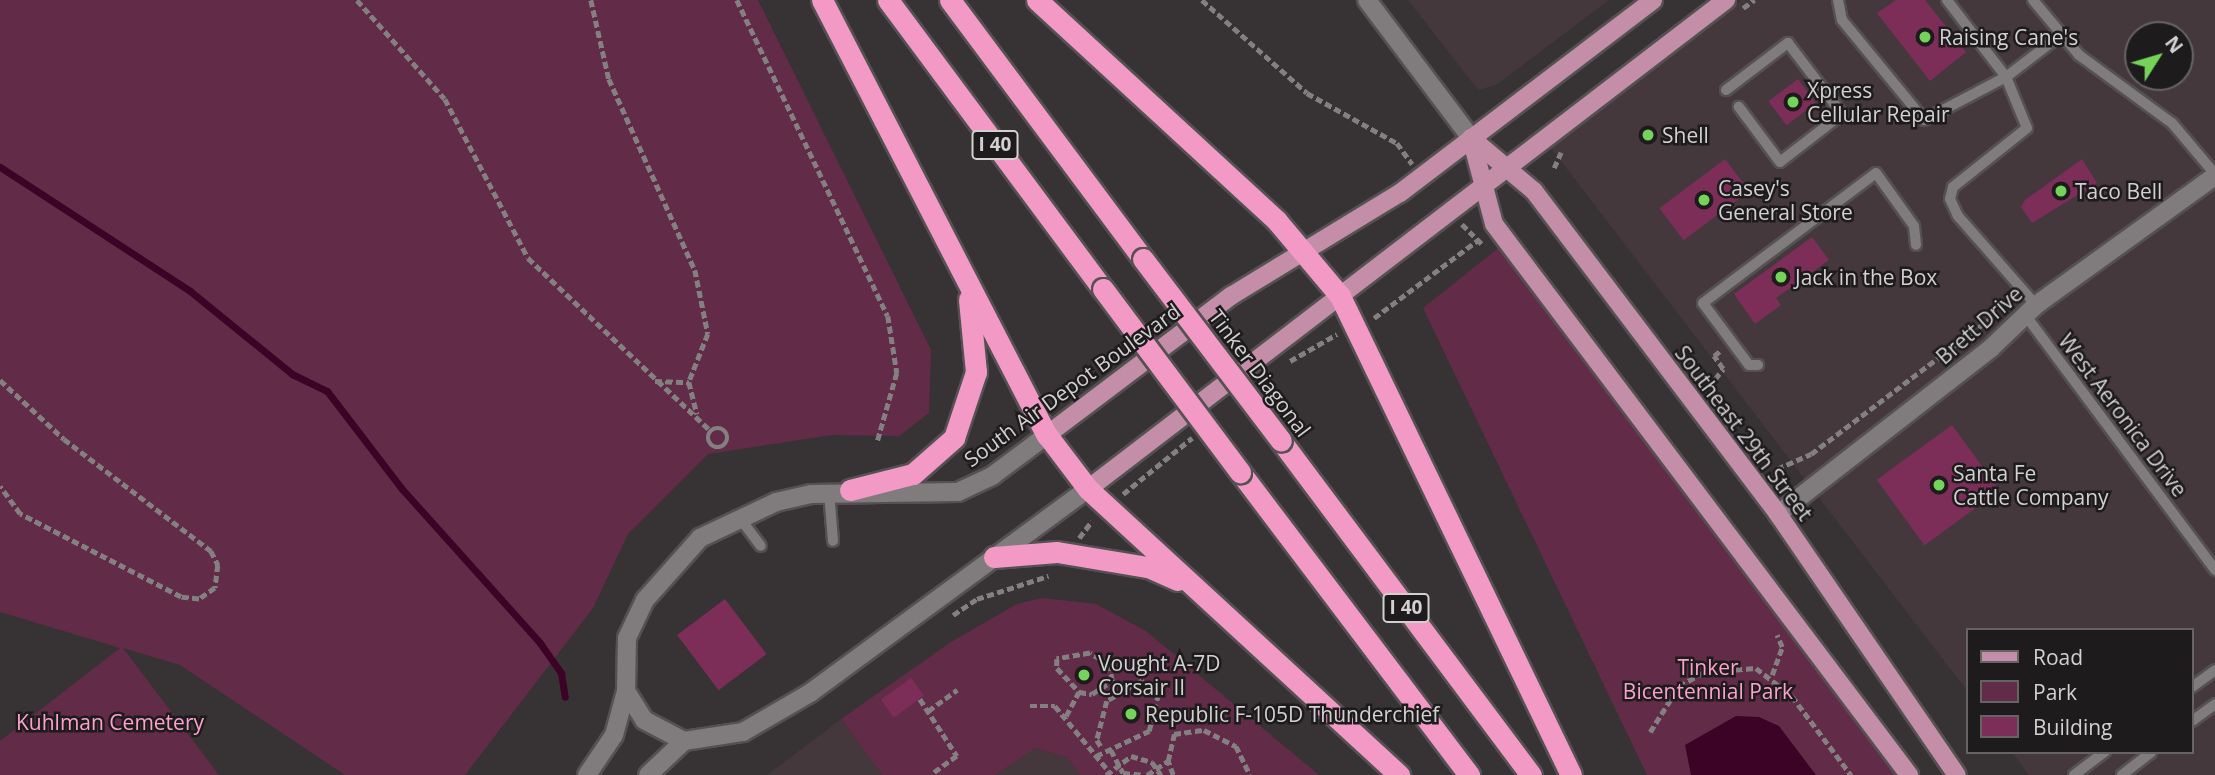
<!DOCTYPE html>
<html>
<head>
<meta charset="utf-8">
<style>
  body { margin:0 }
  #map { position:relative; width:2215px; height:775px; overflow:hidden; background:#373234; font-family:"Open Sans",sans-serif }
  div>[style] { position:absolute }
  .built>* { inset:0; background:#44383d }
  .green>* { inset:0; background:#622b48 }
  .water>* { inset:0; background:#3d0326 }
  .stream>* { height:7px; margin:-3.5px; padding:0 3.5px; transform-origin:3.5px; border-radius:3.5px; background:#3d0326 }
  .building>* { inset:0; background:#7c2e59; transform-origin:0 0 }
  .path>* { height:4.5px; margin-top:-2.25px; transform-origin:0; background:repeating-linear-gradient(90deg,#848082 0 7px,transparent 0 10.5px) }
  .path>.ring { margin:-2.25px; padding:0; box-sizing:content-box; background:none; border:4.5px solid #848082; border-radius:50% }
  .roads { filter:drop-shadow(2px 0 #555152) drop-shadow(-2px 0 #555152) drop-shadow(0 2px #555152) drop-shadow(0 -2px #555152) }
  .service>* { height:10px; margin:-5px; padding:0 5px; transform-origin:5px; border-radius:5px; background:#807b7d }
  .minor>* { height:18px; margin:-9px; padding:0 9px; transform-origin:9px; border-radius:9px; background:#807b7d }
  .secondary>* { height:18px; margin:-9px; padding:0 9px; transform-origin:9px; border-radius:9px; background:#807b7d }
  .primary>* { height:18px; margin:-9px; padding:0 9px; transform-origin:9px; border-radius:9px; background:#c48ea8 }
  .motorway>* { height:21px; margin:-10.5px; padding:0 10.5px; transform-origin:10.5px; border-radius:10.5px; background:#f29ac5 }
  .bridges { filter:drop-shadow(2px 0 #555152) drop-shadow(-2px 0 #555152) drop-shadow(0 2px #555152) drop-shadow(0 -2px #555152) }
  .motorway-bridge>* { height:21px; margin:-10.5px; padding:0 10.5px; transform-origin:10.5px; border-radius:10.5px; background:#f29ac5 }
  .dots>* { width:19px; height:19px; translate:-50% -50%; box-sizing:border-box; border:4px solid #1d1b1c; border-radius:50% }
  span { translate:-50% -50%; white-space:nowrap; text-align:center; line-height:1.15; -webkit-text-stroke:5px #1d1b1c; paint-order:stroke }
  .shield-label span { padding:2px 5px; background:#1d1b1c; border:2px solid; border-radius:5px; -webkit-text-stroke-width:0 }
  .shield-label { font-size:19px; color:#d3d0d1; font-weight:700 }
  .poi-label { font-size:21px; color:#d3d0d1 }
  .left { translate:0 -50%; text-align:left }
  .street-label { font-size:21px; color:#d3d0d1 }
  .park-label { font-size:21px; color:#fba1cd }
  .legend { position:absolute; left:1966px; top:628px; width:228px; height:126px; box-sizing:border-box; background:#1d1b1c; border:2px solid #666364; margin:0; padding:9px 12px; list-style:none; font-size:21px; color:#d3d0d1 }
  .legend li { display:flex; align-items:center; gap:14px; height:35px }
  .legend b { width:35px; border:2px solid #666364 }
  .north { position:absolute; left:2124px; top:21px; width:70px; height:70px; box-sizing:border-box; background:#1d1b1c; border:2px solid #666364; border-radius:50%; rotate:53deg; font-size:19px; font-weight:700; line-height:28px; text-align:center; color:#d3d0d1 }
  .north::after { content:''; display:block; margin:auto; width:24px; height:32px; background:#75d25a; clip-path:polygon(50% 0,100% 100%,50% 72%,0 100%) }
</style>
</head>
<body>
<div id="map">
  <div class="built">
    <div style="clip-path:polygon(1408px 0,1609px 0,1496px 85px,1478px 90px)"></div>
    <div style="clip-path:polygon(evenodd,1741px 0,2215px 0,2215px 775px,2029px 775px,2012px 752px,2192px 752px,2192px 630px,1968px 630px,1968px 692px,1551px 148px,1741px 0,2138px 35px,2180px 35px,2180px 77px,2138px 77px,2138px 35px)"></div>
    <div style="clip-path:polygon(841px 719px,882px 775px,767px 775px)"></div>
    <div style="clip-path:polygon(1036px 748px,1068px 758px,1080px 775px,995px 775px)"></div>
  </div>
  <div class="green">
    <div style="clip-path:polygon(0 0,758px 0,931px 350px,929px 413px,899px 436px,832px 435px,708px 454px,628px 534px,593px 608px,465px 775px,345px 775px,180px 665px,123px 648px,219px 775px,0 775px,0 741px,120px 648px,0 612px)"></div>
    <div style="clip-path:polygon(1502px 245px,1900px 775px,1647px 775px,1423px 308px)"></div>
    <div style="clip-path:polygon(1042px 598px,1096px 604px,1146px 631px,1319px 775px,1080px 775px,1068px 758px,1036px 748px,995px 775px,882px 775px,841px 719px,951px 642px,1017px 604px)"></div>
  </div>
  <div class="water">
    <div style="clip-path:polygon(1736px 716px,1759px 717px,1779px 726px,1816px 775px,1691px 775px,1685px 745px)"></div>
  </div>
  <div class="stream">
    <div style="left:0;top:167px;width:227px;rotate:33.1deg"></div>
    <div style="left:190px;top:291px;width:132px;rotate:39.1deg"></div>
    <div style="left:292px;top:374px;width:39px;rotate:26deg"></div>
    <div style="left:327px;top:391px;width:123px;rotate:52.6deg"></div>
    <div style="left:402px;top:489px;width:207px;rotate:48.1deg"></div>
    <div style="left:540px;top:643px;width:37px;rotate:55deg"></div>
    <div style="left:561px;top:673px;width:24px;rotate:81deg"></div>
  </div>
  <div class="building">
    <div style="clip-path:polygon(1896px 0,1925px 0,1966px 52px,1930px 81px,1877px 13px)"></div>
    <div style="left:1798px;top:79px;width:30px;height:37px;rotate:53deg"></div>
    <div style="left:1725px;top:159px;width:40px;height:82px;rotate:53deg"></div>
    <div style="clip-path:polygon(2082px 159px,2097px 183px,2032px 223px,2021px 207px,2025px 200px)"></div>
    <div style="clip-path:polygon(1812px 237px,1829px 260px,1776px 298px,1781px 305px,1755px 324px,1734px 294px)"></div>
    <div style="left:1952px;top:425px;width:81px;height:93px;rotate:54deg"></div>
    <div style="left:725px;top:599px;width:69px;height:60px;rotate:53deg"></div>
    <div style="left:911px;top:678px;width:22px;height:37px;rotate:54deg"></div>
  </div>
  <div class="path">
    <div style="left:357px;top:0;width:132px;rotate:48.4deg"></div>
    <div style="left:445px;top:99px;width:179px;rotate:62.4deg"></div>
    <div style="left:528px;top:258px;width:252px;rotate:43.4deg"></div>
    <div style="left:591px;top:0;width:81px;rotate:77.2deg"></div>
    <div style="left:609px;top:79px;width:209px;rotate:65.8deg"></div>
    <div style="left:695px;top:270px;width:65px;rotate:78.5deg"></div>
    <div style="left:708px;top:334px;width:52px;rotate:111.6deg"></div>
    <div style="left:737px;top:0;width:350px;rotate:64.5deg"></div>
    <div style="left:888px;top:316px;width:58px;rotate:81deg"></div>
    <div style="left:897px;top:373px;width:73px;rotate:105.9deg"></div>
    <div style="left:1202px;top:0;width:140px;rotate:41.5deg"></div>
    <div style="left:1307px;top:93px;width:103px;rotate:29.1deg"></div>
    <div style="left:1397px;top:143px;width:26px;rotate:54deg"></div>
    <div style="left:1743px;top:8px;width:14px;rotate:-36deg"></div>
    <div style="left:1554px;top:168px;width:17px;rotate:-66deg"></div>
    <div style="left:1462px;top:224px;width:30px;rotate:45deg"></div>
    <div style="left:1374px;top:318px;width:130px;rotate:-36.9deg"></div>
    <div style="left:1290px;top:361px;width:54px;rotate:-29.9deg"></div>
    <div style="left:1715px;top:379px;width:13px;rotate:-51deg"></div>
    <div style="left:1723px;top:369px;width:16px;rotate:-125deg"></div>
    <div style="left:1714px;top:356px;width:8px;rotate:-40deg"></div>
    <div style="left:0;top:380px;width:87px;rotate:42.7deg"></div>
    <div style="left:64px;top:439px;width:185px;rotate:37.3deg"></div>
    <div style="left:211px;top:551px;width:16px;rotate:63deg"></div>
    <div style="left:218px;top:565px;width:23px;rotate:97deg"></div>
    <div style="left:215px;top:588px;width:19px;rotate:145deg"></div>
    <div style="left:199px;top:599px;width:18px;rotate:-174deg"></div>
    <div style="left:181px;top:597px;width:181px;rotate:-152.7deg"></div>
    <div style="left:20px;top:514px;width:34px;rotate:-126deg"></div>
    <div style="left:655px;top:381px;width:34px;rotate:2deg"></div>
    <div style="left:689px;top:382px;width:33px;rotate:76deg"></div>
    <div class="ring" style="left:708px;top:428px;width:15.5px;height:15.5px"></div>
    <div style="left:1777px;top:469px;width:37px;rotate:-24deg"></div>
    <div style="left:1811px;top:454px;width:227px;rotate:-37.1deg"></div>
    <div style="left:1123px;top:494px;width:89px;rotate:-39.1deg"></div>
    <div style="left:1079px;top:538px;width:21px;rotate:-53deg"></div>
    <div style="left:953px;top:615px;width:29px;rotate:-34deg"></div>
    <div style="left:977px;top:599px;width:75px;rotate:-17.9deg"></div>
    <div style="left:1772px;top:675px;width:30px;rotate:-70deg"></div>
    <div style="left:1782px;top:647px;width:13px;rotate:-113deg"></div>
    <div style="left:920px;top:699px;width:68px;rotate:57deg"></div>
    <div style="left:957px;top:756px;width:31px;rotate:144deg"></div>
    <div style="left:1030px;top:706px;width:25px"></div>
    <div style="left:1055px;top:706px;width:83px;rotate:50.4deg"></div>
    <div style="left:928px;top:711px;width:36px;rotate:-36deg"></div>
    <div style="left:1066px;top:716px;width:27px;rotate:-62deg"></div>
    <div style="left:1079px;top:692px;width:13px;rotate:9deg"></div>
    <div style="left:1092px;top:694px;width:24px;rotate:-33deg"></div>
    <div style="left:1112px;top:681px;width:16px;rotate:-101deg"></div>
    <div style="left:1109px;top:665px;width:22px;rotate:-148deg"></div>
    <div style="left:1090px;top:653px;width:34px;rotate:170deg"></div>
    <div style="left:1057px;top:659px;width:9px;rotate:90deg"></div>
    <div style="left:1057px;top:668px;width:33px;rotate:47deg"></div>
    <div style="left:1650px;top:732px;width:54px;rotate:-57.8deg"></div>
    <div style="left:1679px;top:686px;width:29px;rotate:-29deg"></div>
    <div style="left:1704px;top:672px;width:52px;rotate:-4.4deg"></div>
    <div style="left:1756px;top:668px;width:46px;rotate:37.9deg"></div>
    <div style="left:1792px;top:696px;width:99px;rotate:53.2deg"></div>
    <div style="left:1111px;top:750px;width:26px;rotate:62deg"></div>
    <div style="left:1096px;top:756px;width:59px;rotate:-25.3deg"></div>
    <div style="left:1149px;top:731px;width:36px;rotate:-76deg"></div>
    <div style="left:1158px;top:696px;width:22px;rotate:-137deg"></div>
    <div style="left:1142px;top:681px;width:40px;rotate:150.3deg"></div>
    <div style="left:1107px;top:701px;width:40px;rotate:104.4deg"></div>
    <div style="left:1097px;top:740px;width:9px;rotate:58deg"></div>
    <div style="left:1123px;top:773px;width:21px;rotate:5deg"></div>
    <div style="left:1106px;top:775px;width:31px;rotate:-37deg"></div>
    <div style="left:1131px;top:756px;width:22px;rotate:16deg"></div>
    <div style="left:1152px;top:762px;width:16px;rotate:55deg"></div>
    <div style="left:1147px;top:775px;width:25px;rotate:-34deg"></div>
    <div style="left:1173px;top:775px;width:15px;rotate:-110deg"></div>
    <div style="left:1168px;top:761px;width:28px;rotate:-77deg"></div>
    <div style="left:1174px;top:734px;width:30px;rotate:-8deg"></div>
    <div style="left:1204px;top:730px;width:36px;rotate:27deg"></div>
    <div style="left:1236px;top:746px;width:32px;rotate:64deg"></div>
  </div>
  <div class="roads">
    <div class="service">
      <div style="left:1838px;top:0;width:20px;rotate:79deg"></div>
      <div style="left:1842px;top:20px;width:129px;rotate:50.6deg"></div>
      <div style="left:1924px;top:120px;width:93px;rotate:-27.7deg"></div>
      <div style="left:2006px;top:77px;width:69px;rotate:-37.4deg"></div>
      <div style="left:1947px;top:0;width:97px;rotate:52.5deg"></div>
      <div style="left:2006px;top:77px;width:55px;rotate:67.6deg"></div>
      <div style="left:2027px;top:128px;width:95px;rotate:141.4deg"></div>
      <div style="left:1953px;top:187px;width:12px;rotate:104deg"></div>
      <div style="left:1950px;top:199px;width:19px;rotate:65deg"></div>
      <div style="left:1958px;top:216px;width:118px;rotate:48.8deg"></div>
      <div style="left:2033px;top:0;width:72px;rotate:50.1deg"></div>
      <div style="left:2079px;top:55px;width:115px;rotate:36.2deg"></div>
      <div style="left:2172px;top:123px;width:67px;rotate:49.9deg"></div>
      <div style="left:1726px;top:90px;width:78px;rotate:-37.2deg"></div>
      <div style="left:1788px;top:43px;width:89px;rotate:52.7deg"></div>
      <div style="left:1842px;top:114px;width:78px;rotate:142.3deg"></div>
      <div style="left:1780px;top:162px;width:69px;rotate:-126.7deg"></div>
      <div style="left:2026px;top:316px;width:317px;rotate:53.3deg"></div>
      <div style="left:1758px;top:365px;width:9px;rotate:180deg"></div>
      <div style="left:1749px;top:365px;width:77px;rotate:-126.6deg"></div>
      <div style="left:1703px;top:303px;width:216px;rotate:-36.9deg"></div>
      <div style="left:1876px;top:173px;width:65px;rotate:54.4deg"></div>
      <div style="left:1914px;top:226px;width:19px;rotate:84deg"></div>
      <div style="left:829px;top:492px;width:49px;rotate:85.3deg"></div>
      <div style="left:739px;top:517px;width:36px;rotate:53deg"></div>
      <div style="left:2192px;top:687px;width:29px;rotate:-36deg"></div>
      <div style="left:2192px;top:721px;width:29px;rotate:-36deg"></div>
      <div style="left:2074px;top:775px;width:39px;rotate:-37deg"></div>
      <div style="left:2122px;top:775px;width:37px;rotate:-38deg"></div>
    </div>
    <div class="minor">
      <div style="left:1778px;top:514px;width:270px;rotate:-37.9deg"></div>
      <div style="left:1991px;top:348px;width:62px;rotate:-43.7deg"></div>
      <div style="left:2036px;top:305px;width:221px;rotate:-35.8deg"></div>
    </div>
    <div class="secondary">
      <div style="left:1367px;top:0;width:173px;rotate:53deg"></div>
      <div style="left:626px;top:691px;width:34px;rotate:58deg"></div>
      <div style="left:644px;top:720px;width:45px;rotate:27.7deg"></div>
      <div style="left:587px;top:775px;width:48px;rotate:-56deg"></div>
      <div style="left:614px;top:735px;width:46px;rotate:-74.7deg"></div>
      <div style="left:626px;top:691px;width:53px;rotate:-88.9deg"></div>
      <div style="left:627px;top:638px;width:42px;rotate:-64.7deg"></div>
      <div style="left:645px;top:600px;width:83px;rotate:-48.4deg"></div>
      <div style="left:700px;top:538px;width:84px;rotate:-25.3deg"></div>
      <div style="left:776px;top:502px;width:36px;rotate:-13deg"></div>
      <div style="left:811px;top:494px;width:147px;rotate:-0.8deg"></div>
      <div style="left:958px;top:492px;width:38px;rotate:-25deg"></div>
      <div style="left:992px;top:476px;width:69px;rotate:-36.7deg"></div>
      <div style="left:648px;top:775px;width:50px;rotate:-43.4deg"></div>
      <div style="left:684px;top:741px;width:60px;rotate:-8.7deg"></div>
      <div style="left:743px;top:732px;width:78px;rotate:-30.2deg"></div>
      <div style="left:810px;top:693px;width:345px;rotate:-36.3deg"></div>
    </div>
    <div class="primary">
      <div style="left:1471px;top:138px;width:82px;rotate:40.1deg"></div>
      <div style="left:1534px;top:191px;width:405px;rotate:52.9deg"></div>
      <div style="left:1778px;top:514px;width:316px;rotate:55.6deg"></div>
      <div style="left:1471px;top:138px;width:89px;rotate:75deg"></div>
      <div style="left:1494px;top:224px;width:690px;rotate:53.01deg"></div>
      <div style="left:1047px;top:435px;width:231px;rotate:-37.1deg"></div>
      <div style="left:1231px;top:296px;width:198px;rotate:-31.4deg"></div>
      <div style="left:1400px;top:193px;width:318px;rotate:-37.3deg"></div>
      <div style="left:1088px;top:489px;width:804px;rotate:-37.47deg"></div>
    </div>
    <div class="motorway">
      <div style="left:822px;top:0;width:490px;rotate:62.7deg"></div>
      <div style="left:1047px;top:435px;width:68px;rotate:52.8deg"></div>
      <div style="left:1088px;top:489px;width:423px;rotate:42.6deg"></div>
      <div style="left:888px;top:0;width:360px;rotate:53.4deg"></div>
      <div style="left:950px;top:0;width:323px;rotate:53.3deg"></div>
      <div style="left:1037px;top:0;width:326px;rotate:42.6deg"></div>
      <div style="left:1277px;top:221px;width:98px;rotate:50deg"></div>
      <div style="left:1340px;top:296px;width:532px;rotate:64.25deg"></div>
      <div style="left:1281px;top:441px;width:417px;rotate:53.2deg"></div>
      <div style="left:1240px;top:472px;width:380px;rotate:52.9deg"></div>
      <div style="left:850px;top:490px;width:65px;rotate:-14.3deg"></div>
      <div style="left:913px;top:474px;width:55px;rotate:-41.3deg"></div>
      <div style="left:954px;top:438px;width:70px;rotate:-71.6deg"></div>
      <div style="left:976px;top:372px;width:73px;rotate:-95.5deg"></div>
      <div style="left:994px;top:557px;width:63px;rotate:-4.5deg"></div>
      <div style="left:1057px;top:552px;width:92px;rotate:9.4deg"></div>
      <div style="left:1148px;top:567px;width:32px;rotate:24deg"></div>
    </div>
  </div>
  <div class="bridges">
    <div class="motorway-bridge">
      <div style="left:1143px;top:259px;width:228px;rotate:52.8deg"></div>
      <div style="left:1103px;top:289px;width:229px;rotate:53.2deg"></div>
    </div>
  </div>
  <div class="dots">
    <div style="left:1925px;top:37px;background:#75d25a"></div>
    <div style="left:1793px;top:102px;background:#75d25a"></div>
    <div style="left:1648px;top:135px;background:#75d25a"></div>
    <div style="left:2061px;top:191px;background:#75d25a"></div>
    <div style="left:1704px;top:200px;background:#75d25a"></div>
    <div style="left:1781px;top:277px;background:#75d25a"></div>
    <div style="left:1939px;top:485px;background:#75d25a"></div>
    <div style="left:1084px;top:675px;background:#75d25a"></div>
    <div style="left:1131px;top:714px;background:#75d25a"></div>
  </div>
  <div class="shield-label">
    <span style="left:995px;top:145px">I 40</span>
    <span style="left:1406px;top:608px">I 40</span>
  </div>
  <div class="poi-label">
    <span class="left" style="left:1939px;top:37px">Raising Cane's</span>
    <span class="left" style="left:1807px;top:102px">Xpress<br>Cellular Repair</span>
    <span class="left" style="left:1662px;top:135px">Shell</span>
    <span class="left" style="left:1718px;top:200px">Casey's<br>General Store</span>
    <span class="left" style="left:2075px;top:191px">Taco Bell</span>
    <span class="left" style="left:1795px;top:277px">Jack in the Box</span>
    <span class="left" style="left:1953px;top:485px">Santa Fe<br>Cattle Company</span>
    <span class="left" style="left:1098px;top:675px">Vought A-7D<br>Corsair II</span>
    <span class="left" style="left:1145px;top:714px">Republic F-105D Thunderchief</span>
  </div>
  <div class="street-label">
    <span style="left:1979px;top:325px;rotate:-41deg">Brett Drive</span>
    <span style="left:1260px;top:373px;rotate:53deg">Tinker Diagonal</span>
    <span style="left:1072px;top:385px;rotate:-36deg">South Air Depot Boulevard</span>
    <span style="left:2123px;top:415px;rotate:53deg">West Aeronica Drive</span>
    <span style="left:1744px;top:433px;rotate:53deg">Southeast 29th Street</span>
  </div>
  <div class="park-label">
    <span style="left:1708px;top:679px">Tinker<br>Bicentennial Park</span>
    <span style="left:110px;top:722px">Kuhlman Cemetery</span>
  </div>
  <ul class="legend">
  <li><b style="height:9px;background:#c48ea8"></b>Road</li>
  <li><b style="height:19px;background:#622b48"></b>Park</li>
  <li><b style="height:19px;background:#7c2e59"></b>Building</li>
  </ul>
  <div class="north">N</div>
</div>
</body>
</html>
